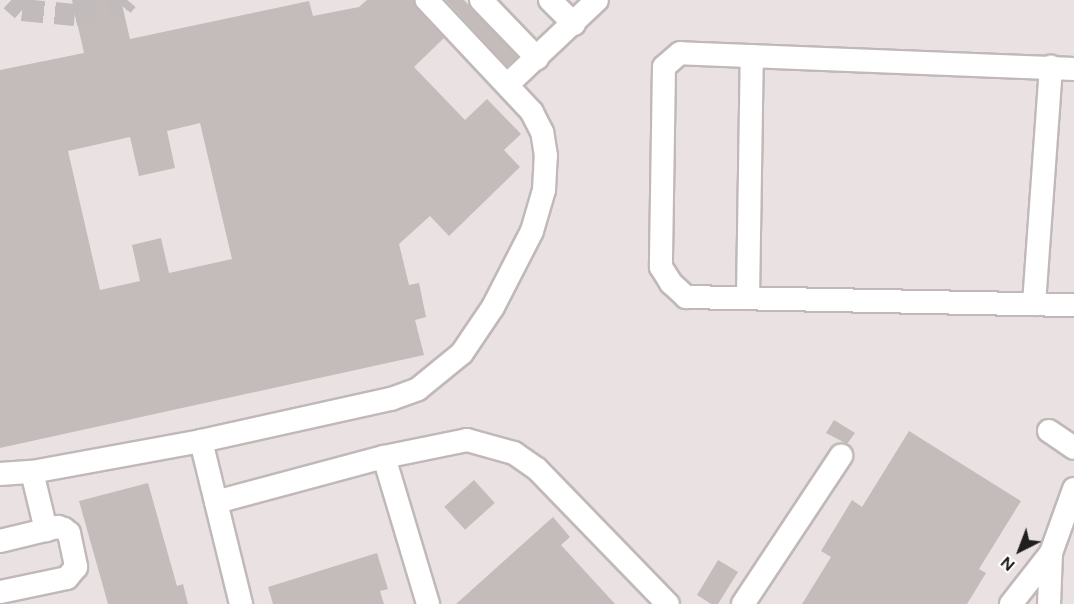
<!DOCTYPE html>
<html>
<head>
<meta charset="utf-8">
<style>
  body { margin:0 }
  #map { position:relative; width:1074px; height:604px; overflow:hidden; background:#eae2e2; font-family:Figtree,sans-serif }
  div>[style] { position:absolute }
  .building>* { inset:0; background:#c3bcbb; transform-origin:0 0 }
  .minor-tunnel>* { height:22px; margin-top:-11px; transform-origin:0; background:repeating-linear-gradient(90deg,#c2bbbb 0 22px,transparent 0 33px) }
  .roads { filter:drop-shadow(2px 0 #c0b9b8) drop-shadow(-2px 0 #c0b9b8) drop-shadow(0 2px #c0b9b8) drop-shadow(0 -2px #c0b9b8) }
  .minor>* { height:22px; margin:-11px; padding:0 11px; transform-origin:11px; border-radius:11px; background:#fff }
  span { translate:-50% -50%; white-space:nowrap; text-align:center; line-height:1.15; -webkit-text-stroke:6px #fff; paint-order:stroke }
  .north { position:absolute; left:990px; top:520px; width:60px; height:60px; -webkit-text-stroke:4px #fff; paint-order:stroke; rotate:222deg; font-size:16px; font-weight:700; line-height:24px; text-align:center; color:#211e1e }
  .north::after { content:''; display:block; margin:auto; width:21px; height:27px; background:#211e1e; clip-path:polygon(50% 0,100% 100%,50% 72%,0 100%) }
</style>
</head>
<body>
<div id="map">
  <div class="building">
    <div style="clip-path:polygon(evenodd,72px 0,121px 0,130px 39px,309px 1px,313px 16px,359px 7px,367px 0,414px 0,417px 9px,444px 38px,414px 67px,465px 120px,487px 99px,521px 134px,504px 150px,520px 167px,449px 236px,430px 216px,399px 244px,409px 285px,419px 283px,426px 317px,415px 320px,424px 355px,0 448px,0 70px,84px 53px,72px 0,200px 123px,232px 259px,169px 273px,161px 238px,132px 245px,140px 281px,100px 290px,68px 151px,130px 137px,139px 176px,175px 168px,167px 131px,200px 123px)"></div>
    <div style="clip-path:polygon(446px 0,464px 0,517px 57px,507px 66px)"></div>
    <div style="clip-path:polygon(834px 420px,855px 433px,847px 444px,826px 433px)"></div>
    <div style="clip-path:polygon(909px 431px,1021px 501px,979px 569px,986px 573px,967px 604px,802px 604px,831px 557px,821px 551px,852px 500px,862px 507px)"></div>
    <div style="left:474px;top:480px;width:31px;height:40px;rotate:48deg"></div>
    <div style="clip-path:polygon(148px 483px,177px 586px,183px 584px,188px 604px,108px 604px,79px 501px)"></div>
    <div style="clip-path:polygon(553px 517px,570px 537px,561px 545px,615px 604px,456px 604px)"></div>
    <div style="clip-path:polygon(377px 553px,388px 589px,380px 591px,384px 604px,273px 604px,268px 587px)"></div>
    <div style="clip-path:polygon(718px 560px,738px 572px,718px 604px,711px 604px,697px 595px)"></div>
  </div>
  <div class="minor-tunnel">
    <div style="left:11px;top:0;width:15px;rotate:42deg"></div>
    <div style="left:22px;top:10px;width:53px;rotate:5.4deg"></div>
    <div style="left:75px;top:15px;width:48px;rotate:-10.8deg"></div>
    <div style="left:122px;top:6px;width:8px;rotate:-50deg"></div>
  </div>
  <div class="roads">
    <div class="minor">
      <div style="left:481px;top:0;width:81px;rotate:46deg"></div>
      <div style="left:550px;top:0;width:34px;rotate:45deg"></div>
      <div style="left:1074px;top:69px;width:394px;rotate:-177.7deg"></div>
      <div style="left:680px;top:53px;width:21px;rotate:139deg"></div>
      <div style="left:664px;top:67px;width:200px;rotate:90.9deg"></div>
      <div style="left:661px;top:267px;width:19px;rotate:58deg"></div>
      <div style="left:671px;top:283px;width:21px;rotate:43deg"></div>
      <div style="left:686px;top:297px;width:388px;rotate:1.2deg"></div>
      <div style="left:508px;top:84px;width:122px;rotate:-43.3deg"></div>
      <div style="left:748px;top:298px;width:242px;rotate:-89.1deg"></div>
      <div style="left:1034px;top:304px;width:238px;rotate:-85.9deg"></div>
      <div style="left:1049px;top:431px;width:30px;rotate:34deg"></div>
      <div style="left:201px;top:441px;width:168px;rotate:76.2deg"></div>
      <div style="left:384px;top:457px;width:153px;rotate:73.3deg"></div>
      <div style="left:32px;top:472px;width:60px;rotate:76.4deg"></div>
      <div style="left:0;top:474px;width:32px;rotate:-4deg"></div>
      <div style="left:32px;top:472px;width:172px;rotate:-10.4deg"></div>
      <div style="left:201px;top:441px;width:195px;rotate:-12.5deg"></div>
      <div style="left:391px;top:399px;width:29px;rotate:-20deg"></div>
      <div style="left:418px;top:389px;width:57px;rotate:-39.3deg"></div>
      <div style="left:462px;top:353px;width:55px;rotate:-56deg"></div>
      <div style="left:493px;top:307px;width:85px;rotate:-62.8deg"></div>
      <div style="left:532px;top:231px;width:43px;rotate:-73.7deg"></div>
      <div style="left:544px;top:190px;width:34px;rotate:-87deg"></div>
      <div style="left:546px;top:156px;width:24px;rotate:-99deg"></div>
      <div style="left:542px;top:132px;width:22px;rotate:-117deg"></div>
      <div style="left:532px;top:112px;width:154px;rotate:-133.2deg"></div>
      <div style="left:216px;top:502px;width:174px;rotate:-15deg"></div>
      <div style="left:384px;top:457px;width:85px;rotate:-11.6deg"></div>
      <div style="left:467px;top:440px;width:49px;rotate:15.5deg"></div>
      <div style="left:514px;top:453px;width:28px;rotate:35deg"></div>
      <div style="left:537px;top:469px;width:188px;rotate:45.9deg"></div>
      <div style="left:0;top:541px;width:60px;rotate:-13.6deg"></div>
      <div style="left:58px;top:527px;width:6px;rotate:18deg"></div>
      <div style="left:64px;top:529px;width:6px;rotate:39deg"></div>
      <div style="left:69px;top:533px;width:35px;rotate:78deg"></div>
      <div style="left:76px;top:567px;width:14px;rotate:129deg"></div>
      <div style="left:67px;top:578px;width:68px;rotate:168.2deg"></div>
      <div style="left:1051px;top:553px;width:68px;rotate:-70.2deg"></div>
      <div style="left:743px;top:604px;width:178px;rotate:-56.5deg"></div>
      <div style="left:1011px;top:604px;width:65px;rotate:-51.9deg"></div>
      <div style="left:1051px;top:553px;width:51px;rotate:92.2deg"></div>
    </div>
  </div>
  <div class="north">N</div>
</div>
</body>
</html>
